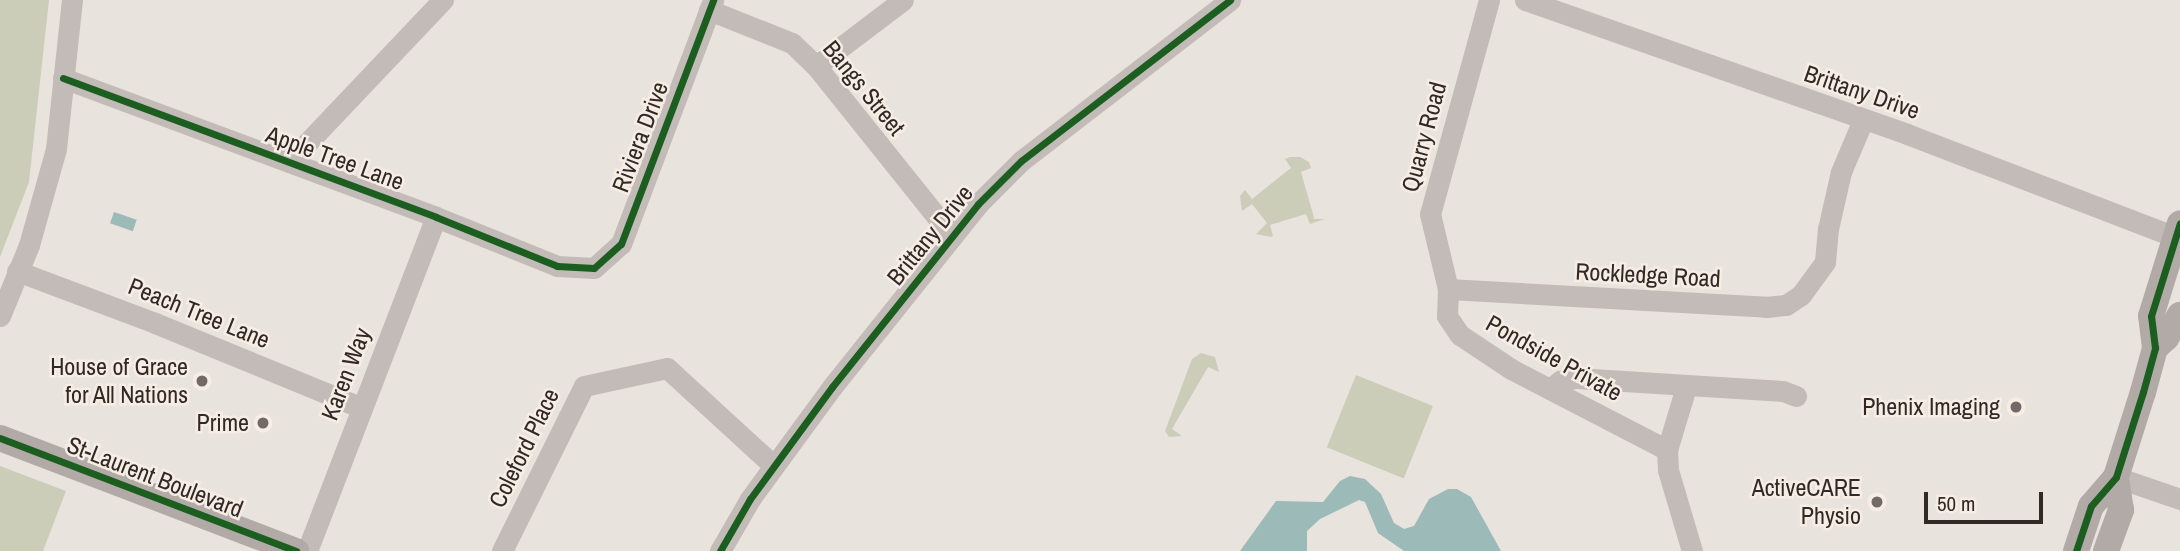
<!DOCTYPE html>
<html>
<head>
<meta charset="utf-8">
<style>
  body { margin:0 }
  #map { position:relative; width:2180px; height:551px; overflow:hidden; background:#e9e3de; font-family:"Archivo Narrow",sans-serif }
  div>[style] { position:absolute }
  .green>* { inset:0; background:#cbcdb9; transform-origin:0 0 }
  .water>* { inset:0; background:#9cbab8; transform-origin:0 0 }
  .minor>* { height:21px; margin:-10.5px; padding:0 10.5px; transform-origin:10.5px; border-radius:10.5px; background:#c2bbb7 }
  .major>* { height:26px; margin:-13px; padding:0 13px; transform-origin:13px; border-radius:13px; background:#b1aaa6 }
  .cycleway>* { height:7px; margin:-3.5px; padding:0 3.5px; transform-origin:3.5px; border-radius:3.5px; background:#1b5e20 }
  .dots>* { width:19px; height:19px; translate:-50% -50%; box-sizing:border-box; border:4px solid #f7ede4; border-radius:50% }
  span { translate:-50% -50%; white-space:nowrap; text-align:center; line-height:1.15; -webkit-text-stroke:5px #f7ede4; paint-order:stroke }
  .street-label { font-size:24px; color:#322926 }
  .poi-label { font-size:24px; color:#322926 }
  .right { translate:-100% -50%; text-align:right }
  .scale { position:absolute; left:1924px; top:492px; width:119px; height:32px; box-sizing:border-box; border:4px solid #322926; border-top:0; padding-left:9px; font-size:21px; line-height:24px; white-space:nowrap; color:#322926; -webkit-text-stroke:5px #f7ede4; paint-order:stroke }
</style>
</head>
<body>
<div id="map">
  <div class="green">
    <div style="clip-path:polygon(0 0,49px 0,29px 182px,0 257px)"></div>
    <div style="clip-path:polygon(1290px 157px,1300px 157px,1309px 162px,1311px 168px,1301px 172px,1313px 214px,1314px 219px,1325px 219px,1310px 224px,1306px 214px,1270px 225px,1273px 236px,1271px 237px,1256px 234px,1267px 223px,1252px 204px,1242px 211px,1240px 196px,1245px 190px,1252px 199px,1287px 171px,1291px 168px,1285px 159px)"></div>
    <div style="clip-path:polygon(1201px 353px,1215px 357px,1219px 372px,1208px 367px,1172px 429px,1182px 436px,1169px 437px,1165px 431px,1192px 359px)"></div>
    <div style="left:1356px;top:375px;width:83px;height:78px;rotate:22deg"></div>
    <div style="clip-path:polygon(0 466px,66px 491px,43px 551px,0 551px)"></div>
  </div>
  <div class="water">
    <div style="left:114px;top:212px;width:24px;height:12px;rotate:19deg"></div>
    <div style="clip-path:polygon(1350px 476px,1365px 479px,1381px 494px,1394px 523px,1404px 529px,1414px 526px,1429px 499px,1448px 489px,1457px 489px,1471px 497px,1501px 551px,1404px 551px,1378px 533px,1365px 502px,1359px 500px,1320px 519px,1307px 531px,1307px 551px,1240px 551px,1276px 501px,1323px 502px,1340px 481px)"></div>
  </div>
  <div class="minor">
    <div style="left:1489px;top:0;width:222px;rotate:105.4deg"></div>
    <div style="left:1430px;top:214px;width:77px;rotate:76.5deg"></div>
    <div style="left:1448px;top:289px;width:27px;rotate:92deg"></div>
    <div style="left:1447px;top:316px;width:23px;rotate:56deg"></div>
    <div style="left:1460px;top:335px;width:61px;rotate:33.7deg"></div>
    <div style="left:1511px;top:369px;width:176px;rotate:27.4deg"></div>
    <div style="left:1525px;top:0;width:405px;rotate:19.3deg"></div>
    <div style="left:1907px;top:134px;width:292px;rotate:21deg"></div>
    <div style="left:709px;top:10px;width:89px;rotate:21.7deg"></div>
    <div style="left:792px;top:43px;width:33px;rotate:44deg"></div>
    <div style="left:816px;top:66px;width:218px;rotate:51.3deg"></div>
    <div style="left:816px;top:66px;width:109px;rotate:-37.2deg"></div>
    <div style="left:63px;top:78px;width:398px;rotate:20.4deg"></div>
    <div style="left:436px;top:217px;width:131px;rotate:22deg"></div>
    <div style="left:557px;top:266px;width:37px;rotate:3deg"></div>
    <div style="left:594px;top:268px;width:36px;rotate:-42deg"></div>
    <div style="left:621px;top:244px;width:261px;rotate:-69.3deg"></div>
    <div style="left:289px;top:162px;width:224px;rotate:-46.5deg"></div>
    <div style="left:17px;top:271px;width:147px;rotate:20.6deg"></div>
    <div style="left:155px;top:323px;width:222px;rotate:22.3deg"></div>
    <div style="left:1448px;top:289px;width:319px;rotate:3.2deg"></div>
    <div style="left:1766px;top:307px;width:20px;rotate:-6deg"></div>
    <div style="left:1786px;top:305px;width:18px;rotate:-34deg"></div>
    <div style="left:1801px;top:295px;width:41px;rotate:-54deg"></div>
    <div style="left:1825px;top:262px;width:33px;rotate:-85deg"></div>
    <div style="left:1828px;top:229px;width:58px;rotate:-77.2deg"></div>
    <div style="left:1841px;top:172px;width:56px;rotate:-67.1deg"></div>
    <div style="left:0;top:316px;width:77px;rotate:-67.8deg"></div>
    <div style="left:29px;top:245px;width:100px;rotate:-74.3deg"></div>
    <div style="left:56px;top:149px;width:150px;rotate:-83.9deg"></div>
    <div style="left:1686px;top:387px;width:66px;rotate:106.8deg"></div>
    <div style="left:1667px;top:450px;width:20px;rotate:87deg"></div>
    <div style="left:1668px;top:470px;width:84px;rotate:73.5deg"></div>
    <div style="left:1550px;top:389px;width:13px;rotate:-39deg"></div>
    <div style="left:1560px;top:381px;width:16px;rotate:-11deg"></div>
    <div style="left:1576px;top:378px;width:207px;rotate:3.6deg"></div>
    <div style="left:1783px;top:391px;width:14px;rotate:21deg"></div>
    <div style="left:2116px;top:477px;width:68px;rotate:19deg"></div>
    <div style="left:307px;top:551px;width:358px;rotate:-68.9deg"></div>
    <div style="left:502px;top:551px;width:184px;rotate:-63.6deg"></div>
    <div style="left:584px;top:386px;width:85px;rotate:-12.2deg"></div>
    <div style="left:667px;top:368px;width:145px;rotate:42.5deg"></div>
    <div style="left:720px;top:551px;width:60px;rotate:-60deg"></div>
    <div style="left:750px;top:499px;width:139px;rotate:-53.8deg"></div>
    <div style="left:832px;top:387px;width:234px;rotate:-51.4deg"></div>
    <div style="left:978px;top:204px;width:61px;rotate:-45deg"></div>
    <div style="left:1021px;top:161px;width:264px;rotate:-37.6deg"></div>
  </div>
  <div class="major">
    <div style="left:2155px;top:348px;width:15px;rotate:-42deg"></div>
    <div style="left:2166px;top:338px;width:27px;rotate:-59deg"></div>
    <div style="left:0;top:438px;width:317px;rotate:20.9deg"></div>
    <div style="left:2076px;top:551px;width:47px;rotate:-71.6deg"></div>
    <div style="left:2091px;top:506px;width:38px;rotate:-49deg"></div>
    <div style="left:2116px;top:477px;width:89px;rotate:-72.4deg"></div>
    <div style="left:2143px;top:392px;width:46px;rotate:-74.7deg"></div>
    <div style="left:2155px;top:348px;width:32px;rotate:-97deg"></div>
    <div style="left:2151px;top:316px;width:97px;rotate:-72.7deg"></div>
    <div style="left:2106px;top:551px;width:44px;rotate:-69.9deg"></div>
    <div style="left:2121px;top:510px;width:33px;rotate:-99deg"></div>
  </div>
  <div class="cycleway">
    <div style="left:63px;top:78px;width:398px;rotate:20.4deg"></div>
    <div style="left:436px;top:217px;width:131px;rotate:22deg"></div>
    <div style="left:557px;top:266px;width:37px;rotate:3deg"></div>
    <div style="left:594px;top:268px;width:36px;rotate:-42deg"></div>
    <div style="left:621px;top:244px;width:261px;rotate:-69.3deg"></div>
    <div style="left:0;top:438px;width:317px;rotate:20.9deg"></div>
    <div style="left:720px;top:551px;width:60px;rotate:-60deg"></div>
    <div style="left:750px;top:499px;width:139px;rotate:-53.8deg"></div>
    <div style="left:832px;top:387px;width:234px;rotate:-51.4deg"></div>
    <div style="left:978px;top:204px;width:61px;rotate:-45deg"></div>
    <div style="left:1021px;top:161px;width:264px;rotate:-37.6deg"></div>
    <div style="left:2076px;top:551px;width:47px;rotate:-71.6deg"></div>
    <div style="left:2091px;top:506px;width:38px;rotate:-49deg"></div>
    <div style="left:2116px;top:477px;width:89px;rotate:-72.4deg"></div>
    <div style="left:2143px;top:392px;width:46px;rotate:-74.7deg"></div>
    <div style="left:2155px;top:348px;width:32px;rotate:-97deg"></div>
    <div style="left:2151px;top:316px;width:97px;rotate:-72.7deg"></div>
  </div>
  <div class="dots">
    <div style="left:202px;top:381px;background:#726a66"></div>
    <div style="left:2016px;top:407px;background:#726a66"></div>
    <div style="left:263px;top:423px;background:#726a66"></div>
    <div style="left:1877px;top:502px;background:#726a66"></div>
  </div>
  <div class="street-label">
    <span style="left:864px;top:88px;rotate:51deg">Bangs Street</span>
    <span style="left:1862px;top:92px;rotate:19deg">Brittany Drive</span>
    <span style="left:640px;top:137px;rotate:-69deg">Riviera Drive</span>
    <span style="left:1424px;top:137px;rotate:-75deg">Quarry Road</span>
    <span style="left:335px;top:158px;rotate:20deg">Apple Tree Lane</span>
    <span style="left:930px;top:235px;rotate:-51deg">Brittany Drive</span>
    <span style="left:1648px;top:275px;rotate:3deg">Rockledge Road</span>
    <span style="left:199px;top:313px;rotate:22deg">Peach Tree Lane</span>
    <span style="left:1554px;top:358px;rotate:29deg">Pondside Private</span>
    <span style="left:346px;top:374px;rotate:-69deg">Karen Way</span>
    <span style="left:524px;top:448px;rotate:-64deg">Coleford Place</span>
    <span style="left:155px;top:477px;rotate:21deg">St-Laurent Boulevard</span>
  </div>
  <div class="poi-label">
    <span class="right" style="left:188px;top:381px">House of Grace<br>for All Nations</span>
    <span class="right" style="left:2000px;top:407px">Phenix Imaging</span>
    <span class="right" style="left:249px;top:423px">Prime</span>
    <span class="right" style="left:1861px;top:502px">ActiveCARE<br>Physio</span>
  </div>
  <div class="scale">50 m</div>
</div>
</body>
</html>
